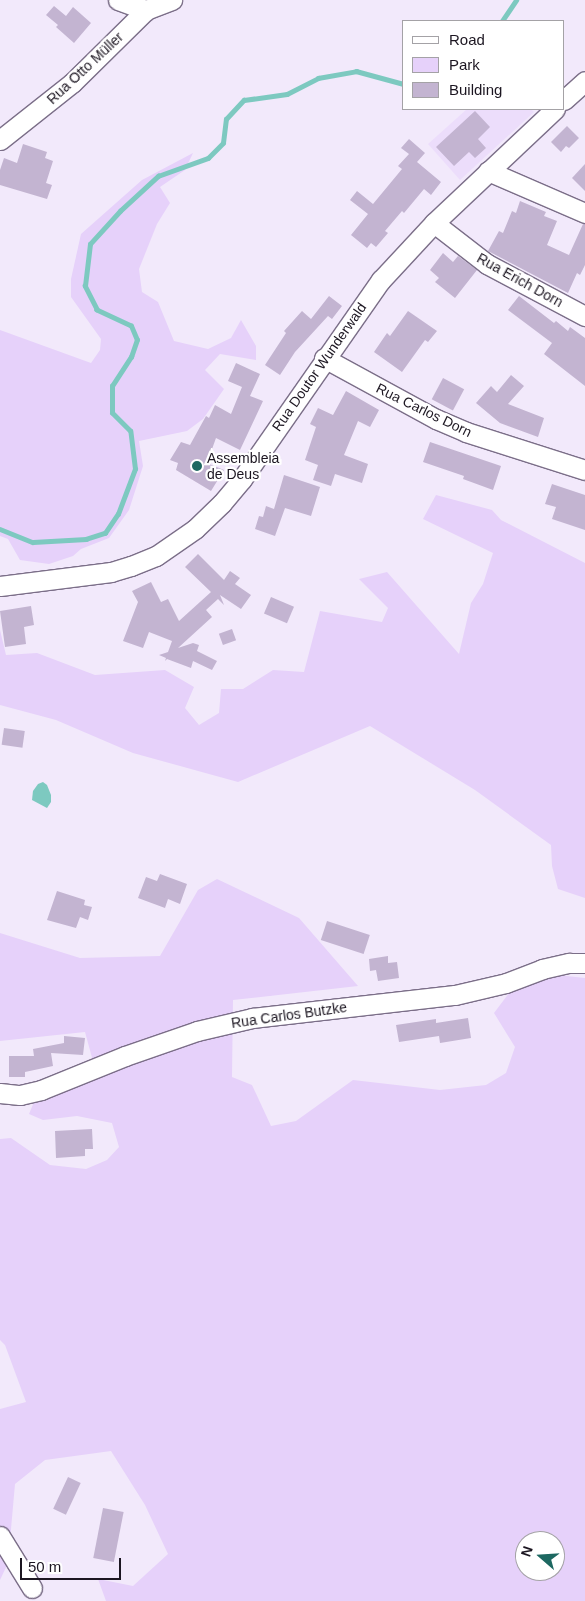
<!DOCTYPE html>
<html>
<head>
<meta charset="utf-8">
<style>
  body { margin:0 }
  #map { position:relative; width:585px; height:1601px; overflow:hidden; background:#f2e9fb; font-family:Arial,sans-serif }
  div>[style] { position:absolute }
  .built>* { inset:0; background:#ecddfb }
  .green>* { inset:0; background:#e6d1fa }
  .water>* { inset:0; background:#7dc9c0 }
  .stream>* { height:4.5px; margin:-2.25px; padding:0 2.25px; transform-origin:2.25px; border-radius:2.25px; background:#7dc9c0 }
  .building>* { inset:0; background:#c3b4d1; transform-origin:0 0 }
  .roads { filter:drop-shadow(1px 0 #7b6e88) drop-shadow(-1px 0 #7b6e88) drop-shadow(0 1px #7b6e88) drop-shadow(0 -1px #7b6e88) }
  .minor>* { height:19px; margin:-9.5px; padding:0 9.5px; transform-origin:9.5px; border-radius:9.5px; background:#fff }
  .dots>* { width:14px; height:14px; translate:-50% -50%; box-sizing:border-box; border:2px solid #fff; border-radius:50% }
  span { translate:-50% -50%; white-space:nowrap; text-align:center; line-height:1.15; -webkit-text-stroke:4.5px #fff; paint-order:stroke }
  .street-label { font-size:14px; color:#1c1621 }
  .poi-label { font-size:14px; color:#1c1621 }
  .left { translate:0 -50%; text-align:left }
  .legend { position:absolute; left:402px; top:20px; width:162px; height:90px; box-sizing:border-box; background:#fff; border:1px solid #a4a2a6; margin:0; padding:6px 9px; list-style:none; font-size:15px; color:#1c1621 }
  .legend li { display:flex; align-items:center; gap:10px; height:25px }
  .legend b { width:25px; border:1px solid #a4a2a6 }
  .north { position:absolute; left:515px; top:1531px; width:50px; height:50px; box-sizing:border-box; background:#fff; border:1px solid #a4a2a6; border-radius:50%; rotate:289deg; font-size:14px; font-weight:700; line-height:20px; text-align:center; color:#1c1621 }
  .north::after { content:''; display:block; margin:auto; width:18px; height:22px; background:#1d6861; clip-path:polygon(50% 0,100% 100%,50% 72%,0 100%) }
  .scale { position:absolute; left:20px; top:1558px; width:101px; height:22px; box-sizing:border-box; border:2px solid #1c1621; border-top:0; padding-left:6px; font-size:15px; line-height:18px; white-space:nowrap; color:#1c1621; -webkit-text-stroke:4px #fff; paint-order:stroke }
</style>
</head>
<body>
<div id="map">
  <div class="built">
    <div style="clip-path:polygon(467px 109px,531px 109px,534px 112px,460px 180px,428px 144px)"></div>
  </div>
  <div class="green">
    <div style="clip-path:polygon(193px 153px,185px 170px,160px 187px,170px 203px,157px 224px,139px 269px,142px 292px,158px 302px,174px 341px,208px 349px,231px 338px,241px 320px,256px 346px,256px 360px,220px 354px,205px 370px,224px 389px,203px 419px,187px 431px,139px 441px,143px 466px,129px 510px,109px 538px,81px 549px,73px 556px,49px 564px,20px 560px,8px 539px,0 536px,0 330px,91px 363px,100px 350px,101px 339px,71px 297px,71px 279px,81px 234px,142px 180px)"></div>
    <div style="clip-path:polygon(436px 495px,492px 510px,501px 520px,585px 563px,585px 898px,558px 889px,552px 866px,551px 845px,475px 790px,370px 726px,238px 782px,133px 753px,56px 720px,0 705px,0 630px,6px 655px,37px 653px,95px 675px,165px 670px,194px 687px,185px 708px,199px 725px,219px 713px,221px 689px,243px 689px,273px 670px,304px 672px,320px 611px,382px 622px,388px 608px,359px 579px,387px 572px,459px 654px,471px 603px,483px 584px,493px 553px,423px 519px)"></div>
    <div style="clip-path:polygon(evenodd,217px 879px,299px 918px,358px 986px,233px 1000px,232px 1077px,252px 1085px,271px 1126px,296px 1121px,353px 1080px,440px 1090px,486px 1085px,506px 1073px,515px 1047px,494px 1013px,512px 989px,548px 974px,585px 978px,585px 1601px,106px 1601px,98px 1579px,133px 1586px,168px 1554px,145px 1505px,111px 1451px,45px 1460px,15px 1484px,8px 1563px,0 1580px,0 1409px,26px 1402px,5px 1345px,0 1340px,0 1139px,11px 1138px,50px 1165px,86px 1169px,107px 1160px,119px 1147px,112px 1123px,77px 1116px,43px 1120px,29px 1114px,34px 1102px,97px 1076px,85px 1032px,0 1041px,0 933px,80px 958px,160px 956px,198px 890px,217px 879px,525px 1541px,555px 1541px,555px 1571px,525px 1571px,525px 1541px)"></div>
  </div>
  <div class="water">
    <div style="clip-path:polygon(43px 782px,47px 785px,51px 795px,51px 802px,47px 808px,32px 800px,33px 791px,38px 784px)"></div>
  </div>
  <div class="stream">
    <div style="left:502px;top:21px;width:25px;rotate:-56deg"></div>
    <div style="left:0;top:529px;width:35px;rotate:22deg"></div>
    <div style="left:33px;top:542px;width:53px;rotate:-3.2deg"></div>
    <div style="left:86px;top:539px;width:20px;rotate:-18deg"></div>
    <div style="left:105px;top:533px;width:23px;rotate:-56deg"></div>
    <div style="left:118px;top:514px;width:48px;rotate:-69.3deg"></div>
    <div style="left:135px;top:469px;width:38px;rotate:-97deg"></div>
    <div style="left:130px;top:431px;width:25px;rotate:-135deg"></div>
    <div style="left:112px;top:413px;width:27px;rotate:-90deg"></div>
    <div style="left:112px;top:386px;width:35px;rotate:-57deg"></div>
    <div style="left:131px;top:357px;width:18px;rotate:-71deg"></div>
    <div style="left:137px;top:340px;width:15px;rotate:-113deg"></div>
    <div style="left:131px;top:326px;width:38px;rotate:-155deg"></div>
    <div style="left:97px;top:310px;width:27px;rotate:-117deg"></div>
    <div style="left:85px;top:286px;width:42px;rotate:-83.2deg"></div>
    <div style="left:90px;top:244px;width:45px;rotate:-47.7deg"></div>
    <div style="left:120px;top:211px;width:52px;rotate:-42.6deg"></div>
    <div style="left:158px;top:176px;width:53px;rotate:-19.8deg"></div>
    <div style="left:208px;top:158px;width:21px;rotate:-45deg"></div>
    <div style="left:223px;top:143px;width:24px;rotate:-83deg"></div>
    <div style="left:226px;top:119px;width:26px;rotate:-47deg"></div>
    <div style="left:244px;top:100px;width:43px;rotate:-7.9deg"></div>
    <div style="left:287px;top:94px;width:35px;rotate:-27deg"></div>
    <div style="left:318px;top:78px;width:39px;rotate:-10deg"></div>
    <div style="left:356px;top:71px;width:50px;rotate:15.2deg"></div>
  </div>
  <div class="building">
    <div style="clip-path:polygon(54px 6px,66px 16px,73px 7px,91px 23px,74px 43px,56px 27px,58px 25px,46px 15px)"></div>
    <div style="clip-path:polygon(475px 111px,490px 127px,478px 139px,486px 148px,475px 158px,469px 152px,454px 166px,436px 147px)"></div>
    <div style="clip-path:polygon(567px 126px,579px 138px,569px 148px,566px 146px,561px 152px,551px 142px)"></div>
    <div style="clip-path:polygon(409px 139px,425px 153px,417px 162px,441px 182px,431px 195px,424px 189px,404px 213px,402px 211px,385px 231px,388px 233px,376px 247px,371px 243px,367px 248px,351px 235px,368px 214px,350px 200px,357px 191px,373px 204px,402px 169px,398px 166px,409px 154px,401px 148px)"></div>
    <div style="clip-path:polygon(23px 144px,47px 152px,45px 158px,53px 161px,46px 183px,52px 185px,47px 199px,0 185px,0 170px,4px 158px,17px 163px)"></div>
    <div style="clip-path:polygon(585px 164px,585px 191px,572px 178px)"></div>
    <div style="clip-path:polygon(520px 201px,546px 212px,544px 216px,557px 221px,547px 245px,569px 255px,583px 224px,585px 224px,585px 265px,580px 275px,577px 273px,568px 293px,488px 251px,499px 231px,503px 233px,512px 211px,516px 213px)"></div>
    <div style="clip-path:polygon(443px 253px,453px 262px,458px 256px,477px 270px,455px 298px,435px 282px,439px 278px,430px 270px)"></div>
    <div style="clip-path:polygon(329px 296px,342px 306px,332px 319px,328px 316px,295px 352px,280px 375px,265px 365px,286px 333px,284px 331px,302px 311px,311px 319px)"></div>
    <div style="clip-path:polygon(519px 296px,554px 323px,556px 321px,568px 331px,570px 327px,585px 338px,585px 386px,544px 354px,552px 343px,508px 310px)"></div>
    <div style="clip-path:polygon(408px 311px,437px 331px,428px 342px,425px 340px,402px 372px,374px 352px,387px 333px,390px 336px)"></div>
    <div style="clip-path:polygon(236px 363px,260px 374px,250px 396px,263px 401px,240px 450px,216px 438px,207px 463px,224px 470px,211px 491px,176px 470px,178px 463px,170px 460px,181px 442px,190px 445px,206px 416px,209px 418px,215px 405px,231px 414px,242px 387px,228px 381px)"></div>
    <div style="clip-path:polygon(511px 375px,524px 386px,508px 404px,544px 418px,538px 437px,500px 423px,476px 403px,491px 386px,497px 392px)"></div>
    <div style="left:443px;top:378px;width:24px;height:24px;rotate:28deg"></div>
    <div style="clip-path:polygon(346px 391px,379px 410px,370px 427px,358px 421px,344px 455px,368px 464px,362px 483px,335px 474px,331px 486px,313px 480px,318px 465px,305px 460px,316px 427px,310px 424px,318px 408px,333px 415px)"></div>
    <div style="clip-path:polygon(430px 442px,501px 466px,493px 490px,463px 479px,464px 476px,423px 462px)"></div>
    <div style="clip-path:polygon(284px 475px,320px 487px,311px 516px,285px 508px,275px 536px,255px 529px,259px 516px,263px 517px,266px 506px,274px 509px)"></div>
    <div style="clip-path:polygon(552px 484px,585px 495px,585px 530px,552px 519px,556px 507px,545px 504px)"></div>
    <div style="clip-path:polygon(198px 554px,224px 580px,230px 571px,240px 578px,235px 584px,251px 595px,241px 609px,220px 595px,224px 605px,218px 599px,206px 610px,212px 617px,178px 648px,193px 643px,199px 645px,197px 651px,217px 661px,212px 670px,193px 661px,191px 668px,167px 659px,165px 661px,166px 658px,159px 655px,168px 652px,172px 641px,149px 632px,143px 648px,123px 641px,138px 602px,132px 591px,151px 582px,161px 602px,168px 599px,179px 621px,211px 592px,185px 567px)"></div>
    <div style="left:271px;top:597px;width:25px;height:18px;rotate:23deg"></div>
    <div style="clip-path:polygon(31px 606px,34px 625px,24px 627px,26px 644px,5px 647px,0 611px)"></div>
    <div style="left:232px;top:629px;width:12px;height:14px;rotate:70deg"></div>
    <div style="left:4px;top:728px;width:21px;height:17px;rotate:8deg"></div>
    <div style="clip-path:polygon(160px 874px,187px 884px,180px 904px,168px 899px,165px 908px,138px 898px,146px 877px,157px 881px)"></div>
    <div style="clip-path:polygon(57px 891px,85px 900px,84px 905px,92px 907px,88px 920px,80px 917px,76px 928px,47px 920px)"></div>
    <div style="left:327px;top:921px;width:45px;height:20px;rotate:18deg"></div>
    <div style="clip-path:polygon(388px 956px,388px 963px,397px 962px,399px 978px,378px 981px,376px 970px,370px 971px,369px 959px)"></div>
    <div style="clip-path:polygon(468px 1018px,471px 1038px,440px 1043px,439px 1036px,399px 1042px,396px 1025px,436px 1019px,436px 1023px)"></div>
    <div style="clip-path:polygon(64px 1036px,85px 1038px,83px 1055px,51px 1053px,53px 1066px,25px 1072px,25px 1077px,9px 1077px,9px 1056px,34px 1056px,33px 1049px,64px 1043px)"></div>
    <div style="clip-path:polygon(92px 1129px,93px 1149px,85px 1149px,85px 1156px,56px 1158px,55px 1131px)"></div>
    <div style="left:68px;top:1477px;width:14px;height:35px;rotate:25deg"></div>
    <div style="left:103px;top:1508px;width:21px;height:51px;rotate:11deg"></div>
  </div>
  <div class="roads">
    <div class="minor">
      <div style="left:118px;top:0;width:30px;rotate:20deg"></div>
      <div style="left:564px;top:100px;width:28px;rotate:-42deg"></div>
      <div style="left:0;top:140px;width:92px;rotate:-38.4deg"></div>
      <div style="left:72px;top:83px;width:104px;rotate:-44.6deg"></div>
      <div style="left:146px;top:10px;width:28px;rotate:-21deg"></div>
      <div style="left:488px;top:171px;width:106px;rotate:23.4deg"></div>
      <div style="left:434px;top:223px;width:67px;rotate:37.7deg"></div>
      <div style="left:487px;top:264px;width:111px;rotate:28deg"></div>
      <div style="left:324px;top:358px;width:128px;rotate:28.6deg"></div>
      <div style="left:436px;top:419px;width:33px;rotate:23deg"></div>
      <div style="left:466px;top:432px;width:125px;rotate:17.7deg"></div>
      <div style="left:0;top:586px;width:112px;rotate:-7.2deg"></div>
      <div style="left:111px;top:572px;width:21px;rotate:-17deg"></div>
      <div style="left:131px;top:566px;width:27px;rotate:-22deg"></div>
      <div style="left:156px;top:556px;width:47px;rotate:-34.7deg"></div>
      <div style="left:195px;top:529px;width:37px;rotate:-44deg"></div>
      <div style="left:222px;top:503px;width:31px;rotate:-50deg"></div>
      <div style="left:242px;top:479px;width:243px;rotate:-55.1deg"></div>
      <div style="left:381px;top:280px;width:78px;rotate:-47.1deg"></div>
      <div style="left:434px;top:223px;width:166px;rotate:-43.3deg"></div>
      <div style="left:0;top:1093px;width:20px;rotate:6deg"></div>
      <div style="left:20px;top:1095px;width:22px;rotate:-13deg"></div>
      <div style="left:41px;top:1090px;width:91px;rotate:-22deg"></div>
      <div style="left:125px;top:1056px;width:76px;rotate:-19.1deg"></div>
      <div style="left:197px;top:1031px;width:57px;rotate:-13.3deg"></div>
      <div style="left:252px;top:1018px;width:204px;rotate:-6.5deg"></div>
      <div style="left:455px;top:995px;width:52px;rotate:-13.2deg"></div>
      <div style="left:506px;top:983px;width:39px;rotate:-21deg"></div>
      <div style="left:542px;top:969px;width:28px;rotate:-13deg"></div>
      <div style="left:569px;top:963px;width:16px"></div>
      <div style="left:0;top:1536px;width:61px;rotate:58.4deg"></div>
    </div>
  </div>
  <div class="dots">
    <div style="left:197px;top:466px;background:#1d6861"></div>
  </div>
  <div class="street-label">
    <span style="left:85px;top:68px;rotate:-43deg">Rua Otto Müller</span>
    <span style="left:520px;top:280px;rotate:29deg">Rua Erich Dorn</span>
    <span style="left:319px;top:367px;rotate:-55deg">Rua Doutor Wunderwald</span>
    <span style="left:424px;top:410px;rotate:26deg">Rua Carlos Dorn</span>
    <span style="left:289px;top:1015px;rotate:-8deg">Rua Carlos Butzke</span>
  </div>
  <div class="poi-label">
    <span class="left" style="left:207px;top:466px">Assembleia<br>de Deus</span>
  </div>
  <ul class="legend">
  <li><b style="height:6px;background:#fff"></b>Road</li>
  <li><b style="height:14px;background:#e6d1fa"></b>Park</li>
  <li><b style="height:14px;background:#c3b4d1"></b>Building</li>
  </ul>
  <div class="north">N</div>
  <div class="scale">50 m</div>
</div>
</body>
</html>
